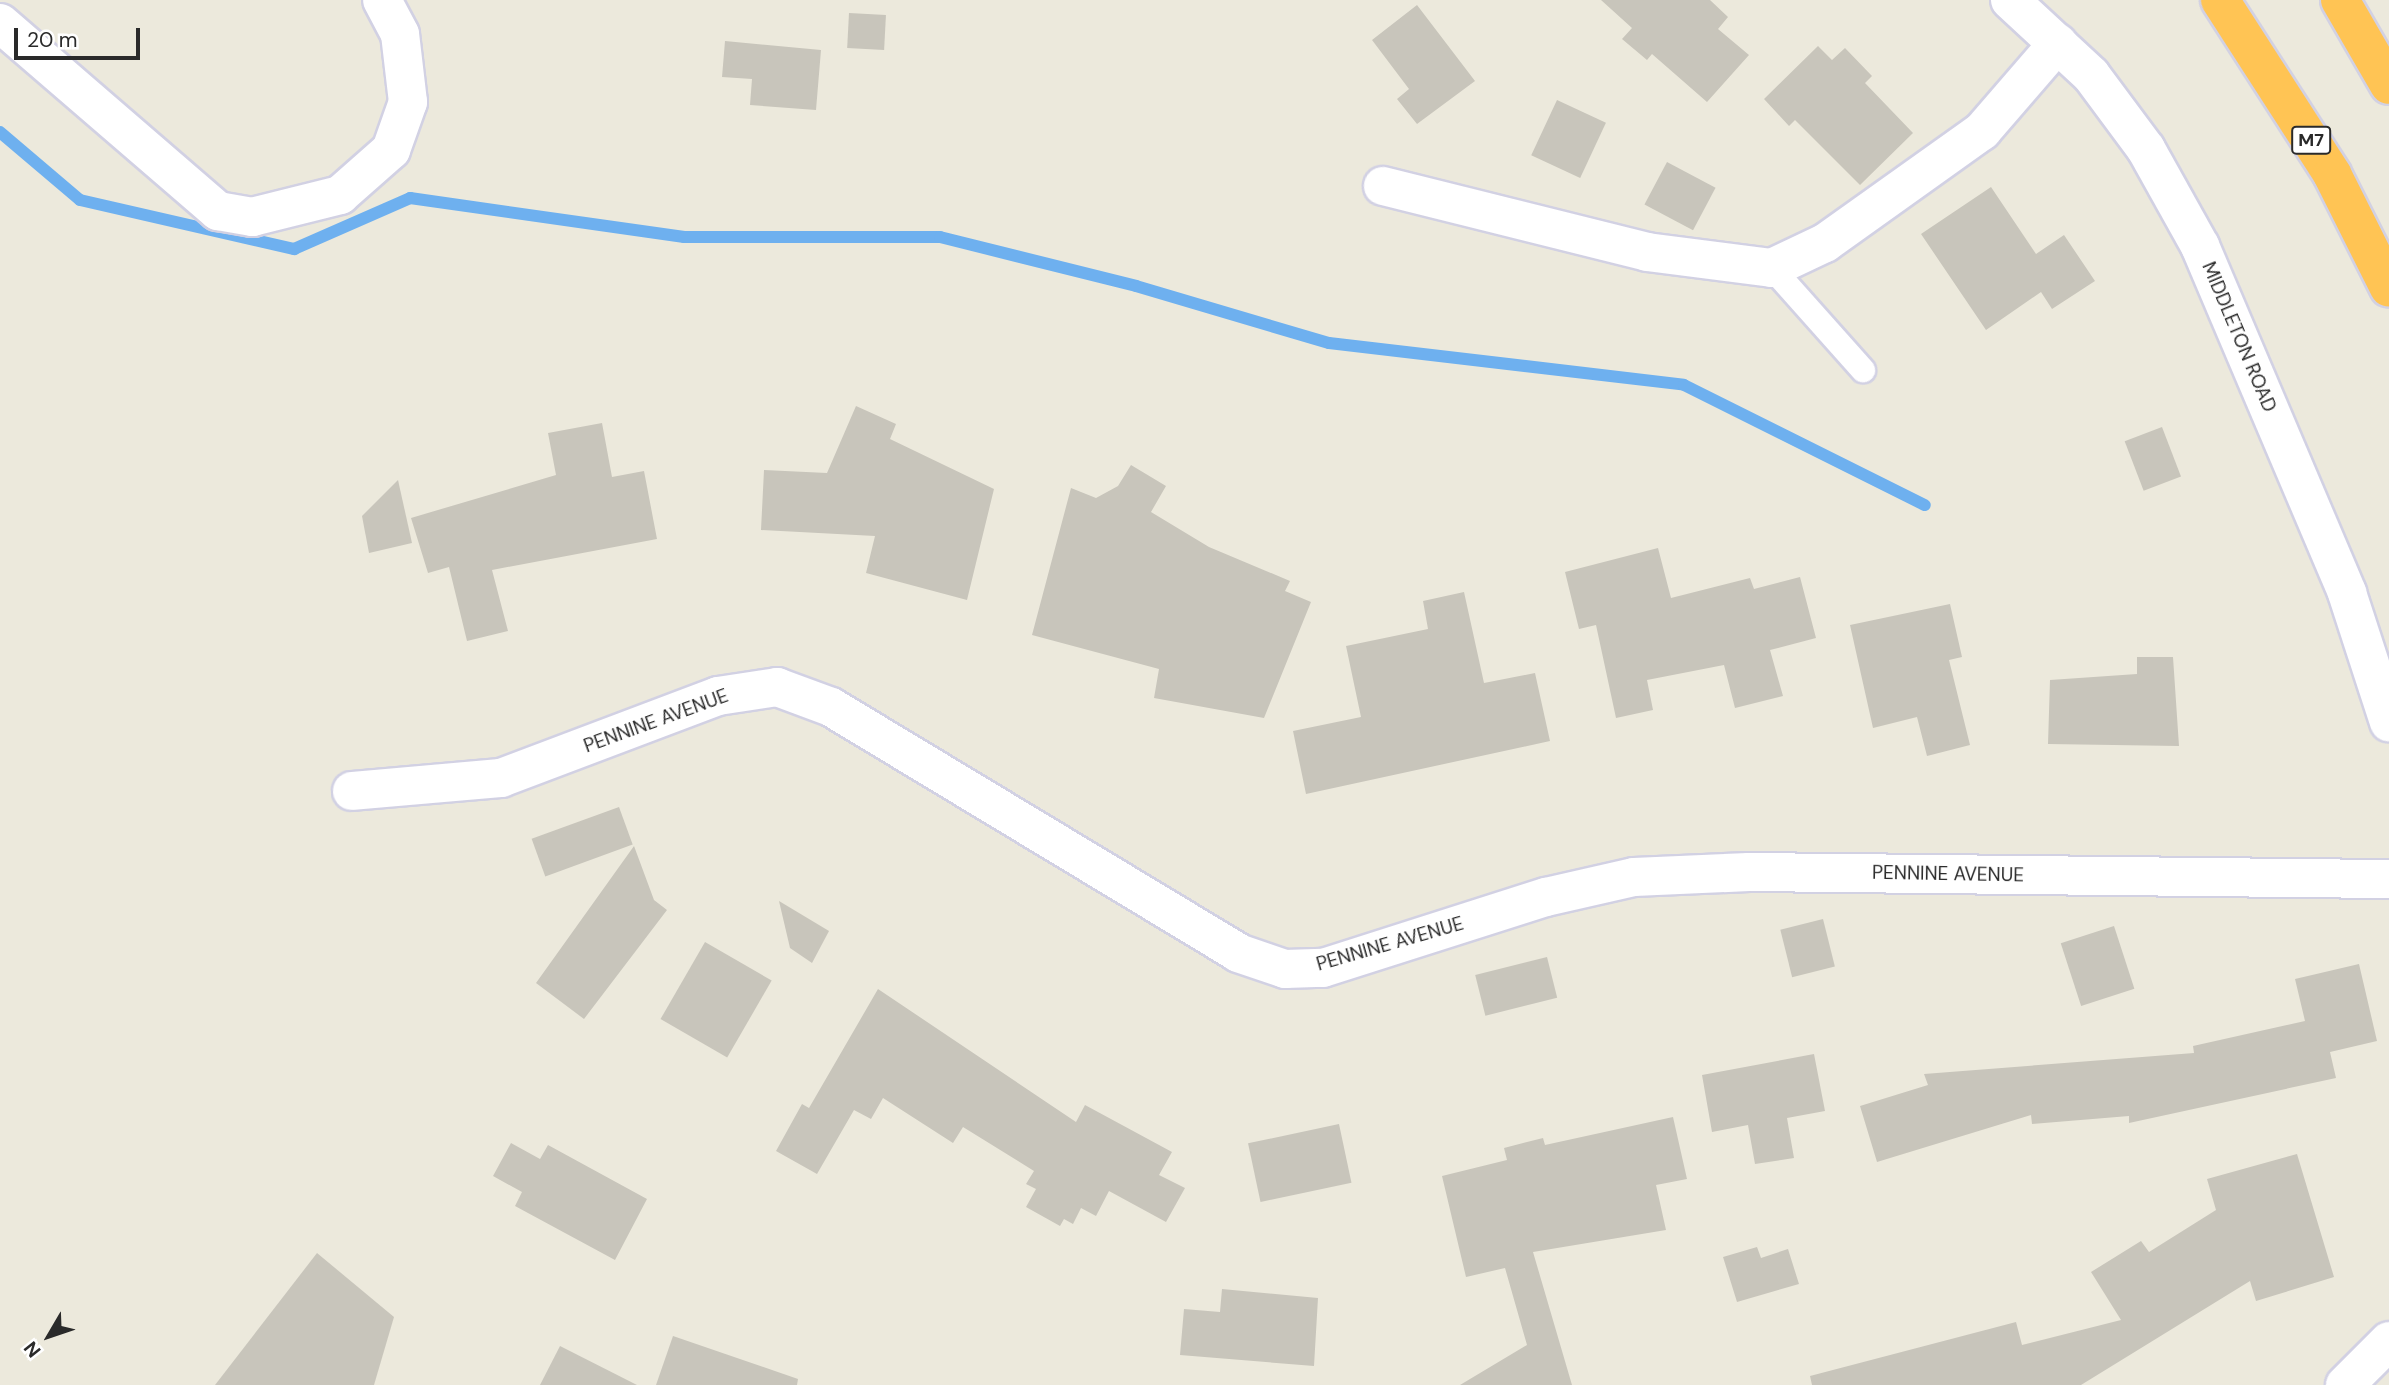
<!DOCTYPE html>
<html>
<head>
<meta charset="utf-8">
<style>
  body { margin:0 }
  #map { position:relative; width:2389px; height:1385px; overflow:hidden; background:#ece9dc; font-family:"DM Sans",sans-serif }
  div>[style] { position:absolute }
  .stream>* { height:12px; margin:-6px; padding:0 6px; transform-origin:6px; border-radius:6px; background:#6eb0ef }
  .building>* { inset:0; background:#c8c5bb; transform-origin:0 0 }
  .roads { filter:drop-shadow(2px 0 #d2d1e3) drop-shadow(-2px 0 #d2d1e3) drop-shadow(0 2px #d2d1e3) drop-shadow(0 -2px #d2d1e3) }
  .lane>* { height:24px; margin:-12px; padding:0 12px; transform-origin:12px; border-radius:12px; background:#fff }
  .street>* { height:38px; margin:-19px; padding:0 19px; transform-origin:19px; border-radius:19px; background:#fff }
  .highway>* { height:38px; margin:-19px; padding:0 19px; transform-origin:19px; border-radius:19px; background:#ffc454 }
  span { translate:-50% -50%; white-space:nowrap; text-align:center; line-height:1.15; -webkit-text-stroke:7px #fff; paint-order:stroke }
  .shield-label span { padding:2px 5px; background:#fff; border:2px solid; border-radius:5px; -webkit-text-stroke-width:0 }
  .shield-label { font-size:18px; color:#2a2a2a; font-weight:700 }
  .street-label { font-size:19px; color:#2a2a2a }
  .north { position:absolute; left:14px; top:1301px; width:70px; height:70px; -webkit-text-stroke:5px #fff; paint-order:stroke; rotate:231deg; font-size:19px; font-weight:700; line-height:28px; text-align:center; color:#2a2a2a }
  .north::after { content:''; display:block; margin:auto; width:24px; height:32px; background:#2a2a2a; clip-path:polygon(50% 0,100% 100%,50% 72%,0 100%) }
  .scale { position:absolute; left:14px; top:28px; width:126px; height:32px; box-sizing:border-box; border:4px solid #2a2a2a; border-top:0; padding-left:9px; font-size:21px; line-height:24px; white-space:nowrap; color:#2a2a2a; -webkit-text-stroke:5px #fff; paint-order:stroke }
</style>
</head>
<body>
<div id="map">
  <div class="stream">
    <div style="left:0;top:132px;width:105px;rotate:40.4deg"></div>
    <div style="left:80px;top:200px;width:220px;rotate:12.9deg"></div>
    <div style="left:294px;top:249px;width:127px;rotate:-23.7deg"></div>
    <div style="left:410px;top:198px;width:277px;rotate:8.1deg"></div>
    <div style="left:684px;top:237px;width:256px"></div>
    <div style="left:940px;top:237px;width:202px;rotate:14deg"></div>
    <div style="left:1136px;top:286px;width:201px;rotate:16.5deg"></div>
    <div style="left:1329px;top:343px;width:357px;rotate:6.7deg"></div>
    <div style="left:1684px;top:385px;width:269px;rotate:26.5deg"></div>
  </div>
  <div class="building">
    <div style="clip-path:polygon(1601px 0,1710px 0,1728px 17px,1718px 29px,1749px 55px,1707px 102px,1652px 54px,1647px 60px,1622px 39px,1632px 28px)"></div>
    <div style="clip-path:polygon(1417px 5px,1475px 81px,1417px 124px,1397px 99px,1409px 89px,1372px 40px)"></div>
    <div style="left:849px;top:13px;width:37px;height:35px;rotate:3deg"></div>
    <div style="clip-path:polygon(725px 41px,821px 50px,816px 110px,750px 105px,752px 79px,722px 77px)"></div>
    <div style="clip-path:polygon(1818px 46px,1832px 60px,1845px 48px,1872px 76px,1865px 83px,1913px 133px,1860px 185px,1795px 120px,1789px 126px,1764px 99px)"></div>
    <div style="left:1557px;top:100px;width:54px;height:61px;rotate:25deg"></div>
    <div style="left:1667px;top:162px;width:55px;height:48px;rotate:28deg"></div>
    <div style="clip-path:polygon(1991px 187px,2036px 254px,2064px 235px,2095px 281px,2052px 309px,2041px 292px,1986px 330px,1921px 234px)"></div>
    <div style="clip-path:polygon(856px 406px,896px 424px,890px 439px,994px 489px,967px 600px,866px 573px,875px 536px,761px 530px,764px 470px,827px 473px)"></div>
    <div style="clip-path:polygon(602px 423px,612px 477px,644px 471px,657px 539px,492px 570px,508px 631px,467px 641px,449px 567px,428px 573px,411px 518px,556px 475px,548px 433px)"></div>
    <div style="left:2162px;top:427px;width:53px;height:40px;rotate:69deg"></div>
    <div style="clip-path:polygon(1131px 465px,1166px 486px,1151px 512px,1209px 547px,1290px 581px,1285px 591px,1311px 602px,1264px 718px,1154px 698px,1159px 669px,1032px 635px,1071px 488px,1096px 498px,1118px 486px)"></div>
    <div style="clip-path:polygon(398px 480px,412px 543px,369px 553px,362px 516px)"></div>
    <div style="clip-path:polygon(1658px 548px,1671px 598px,1750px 578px,1754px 589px,1800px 577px,1816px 638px,1770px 650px,1783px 696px,1735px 708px,1724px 665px,1647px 680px,1653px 710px,1616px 718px,1596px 625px,1579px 629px,1565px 572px)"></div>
    <div style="clip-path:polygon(1464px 592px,1484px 683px,1535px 673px,1550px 741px,1306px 794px,1293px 731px,1361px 717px,1346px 646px,1428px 629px,1423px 601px)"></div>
    <div style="clip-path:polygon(1950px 604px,1962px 657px,1949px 660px,1970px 745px,1927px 756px,1917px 717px,1873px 728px,1850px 625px)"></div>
    <div style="clip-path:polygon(2137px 657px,2173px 657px,2179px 746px,2048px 744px,2050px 680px,2137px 674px)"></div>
    <div style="left:619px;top:807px;width:40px;height:93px;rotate:70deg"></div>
    <div style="clip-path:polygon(634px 846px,654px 900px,667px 910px,584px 1019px,536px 983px)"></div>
    <div style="clip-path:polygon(779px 901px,829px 931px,812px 963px,790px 948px)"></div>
    <div style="left:1823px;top:919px;width:49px;height:44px;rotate:76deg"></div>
    <div style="left:2114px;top:926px;width:66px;height:56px;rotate:72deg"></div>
    <div style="left:705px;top:942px;width:77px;height:89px;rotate:30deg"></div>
    <div style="left:1547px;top:957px;width:42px;height:74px;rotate:76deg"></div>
    <div style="clip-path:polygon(2359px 964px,2377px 1041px,2330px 1052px,2336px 1078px,2129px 1123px,2129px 1116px,2032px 1124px,2031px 1115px,1877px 1162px,1860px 1106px,1928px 1085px,1924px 1074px,2194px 1053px,2193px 1046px,2305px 1021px,2295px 979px)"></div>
    <div style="clip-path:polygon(878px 989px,1076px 1122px,1085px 1105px,1172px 1152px,1159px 1175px,1185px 1188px,1166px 1222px,1109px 1191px,1096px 1216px,1081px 1208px,1073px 1224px,1064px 1219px,1060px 1226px,1026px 1207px,1036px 1189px,1026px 1184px,1034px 1171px,963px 1127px,953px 1143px,883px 1098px,871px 1119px,854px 1110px,817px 1174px,776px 1151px,802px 1104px,809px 1108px)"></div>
    <div style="clip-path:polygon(1814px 1054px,1825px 1111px,1787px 1118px,1794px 1158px,1755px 1164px,1748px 1125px,1712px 1132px,1702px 1075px)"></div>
    <div style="clip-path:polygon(1673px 1117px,1687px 1179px,1656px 1185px,1666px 1230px,1533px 1252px,1572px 1385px,1460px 1385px,1527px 1345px,1505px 1268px,1466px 1277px,1442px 1176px,1507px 1160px,1504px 1148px,1543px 1138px,1545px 1145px)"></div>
    <div style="left:1339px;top:1124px;width:60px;height:93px;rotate:78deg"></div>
    <div style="clip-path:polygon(511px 1143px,540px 1159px,548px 1145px,647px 1199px,615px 1260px,515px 1206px,522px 1192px,493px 1176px)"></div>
    <div style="clip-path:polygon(2297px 1154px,2334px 1277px,2256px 1301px,2250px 1281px,2081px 1385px,1812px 1385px,1810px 1376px,2016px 1322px,2022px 1345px,2121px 1320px,2091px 1272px,2141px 1241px,2149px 1252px,2216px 1210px,2207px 1179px)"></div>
    <div style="clip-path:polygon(1757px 1247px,1761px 1258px,1788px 1249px,1799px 1284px,1737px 1302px,1723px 1257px)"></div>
    <div style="clip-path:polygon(317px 1253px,394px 1317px,374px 1385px,215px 1385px)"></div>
    <div style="clip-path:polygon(1222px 1289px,1318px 1298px,1314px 1366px,1180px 1355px,1184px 1309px,1220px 1312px)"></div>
    <div style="clip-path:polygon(673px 1336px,798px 1379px,797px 1385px,656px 1385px)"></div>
    <div style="clip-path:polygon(560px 1346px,637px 1385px,540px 1385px)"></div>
  </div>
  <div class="roads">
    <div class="lane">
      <div style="left:1772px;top:268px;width:137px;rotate:48.3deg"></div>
    </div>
    <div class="street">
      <div style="left:2010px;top:0;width:110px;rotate:42.8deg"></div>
      <div style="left:2091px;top:75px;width:92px;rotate:53.4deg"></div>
      <div style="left:2146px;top:149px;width:111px;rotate:60.9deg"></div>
      <div style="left:2200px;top:246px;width:377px;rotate:67deg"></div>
      <div style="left:2347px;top:593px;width:136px;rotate:72deg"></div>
      <div style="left:0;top:23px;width:288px;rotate:40.8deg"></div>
      <div style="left:218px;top:211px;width:35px;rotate:10deg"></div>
      <div style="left:252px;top:217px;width:91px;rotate:-14deg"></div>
      <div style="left:340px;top:195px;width:68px;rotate:-41.4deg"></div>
      <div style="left:391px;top:150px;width:51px;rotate:-70.5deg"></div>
      <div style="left:408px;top:102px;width:68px;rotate:-96.7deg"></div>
      <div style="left:400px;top:34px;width:38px;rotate:-118deg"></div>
      <div style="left:1383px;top:186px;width:272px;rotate:14deg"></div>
      <div style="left:1647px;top:252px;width:126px;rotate:7.3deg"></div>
      <div style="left:1772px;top:268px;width:59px;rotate:-25.3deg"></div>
      <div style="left:1825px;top:243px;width:193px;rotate:-35.5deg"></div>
      <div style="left:1982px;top:131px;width:116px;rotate:-49.2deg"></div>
      <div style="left:352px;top:791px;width:150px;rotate:-5deg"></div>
      <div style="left:501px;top:778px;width:232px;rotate:-20.7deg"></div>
      <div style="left:718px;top:696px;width:60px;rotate:-8.7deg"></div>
      <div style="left:777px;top:687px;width:58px;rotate:20.3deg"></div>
      <div style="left:831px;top:707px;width:476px;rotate:31.1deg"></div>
      <div style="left:1238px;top:953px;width:50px;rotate:18.8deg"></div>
      <div style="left:1285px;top:969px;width:38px;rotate:-2deg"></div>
      <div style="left:1323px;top:968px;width:234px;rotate:-17.7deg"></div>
      <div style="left:1546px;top:897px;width:90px;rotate:-12.8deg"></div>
      <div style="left:1634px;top:877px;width:115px;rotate:-2.5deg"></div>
      <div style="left:1749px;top:872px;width:640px;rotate:0.63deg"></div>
      <div style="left:2345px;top:1385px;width:62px;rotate:-45deg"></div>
    </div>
    <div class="highway">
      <div style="left:2220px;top:0;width:207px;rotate:57.2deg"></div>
      <div style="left:2332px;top:174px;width:127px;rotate:63.4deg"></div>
      <div style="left:2340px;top:0;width:98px;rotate:60deg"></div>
    </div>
  </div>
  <div class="shield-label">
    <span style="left:2311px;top:140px">M7</span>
  </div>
  <div class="street-label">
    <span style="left:2239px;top:337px;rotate:67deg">MIDDLETON ROAD</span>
    <span style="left:656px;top:721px;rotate:-20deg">PENNINE AVENUE</span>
    <span style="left:1948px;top:874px;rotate:1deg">PENNINE AVENUE</span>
    <span style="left:1390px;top:944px;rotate:-16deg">PENNINE AVENUE</span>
  </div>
  <div class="north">N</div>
  <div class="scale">20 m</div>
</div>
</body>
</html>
